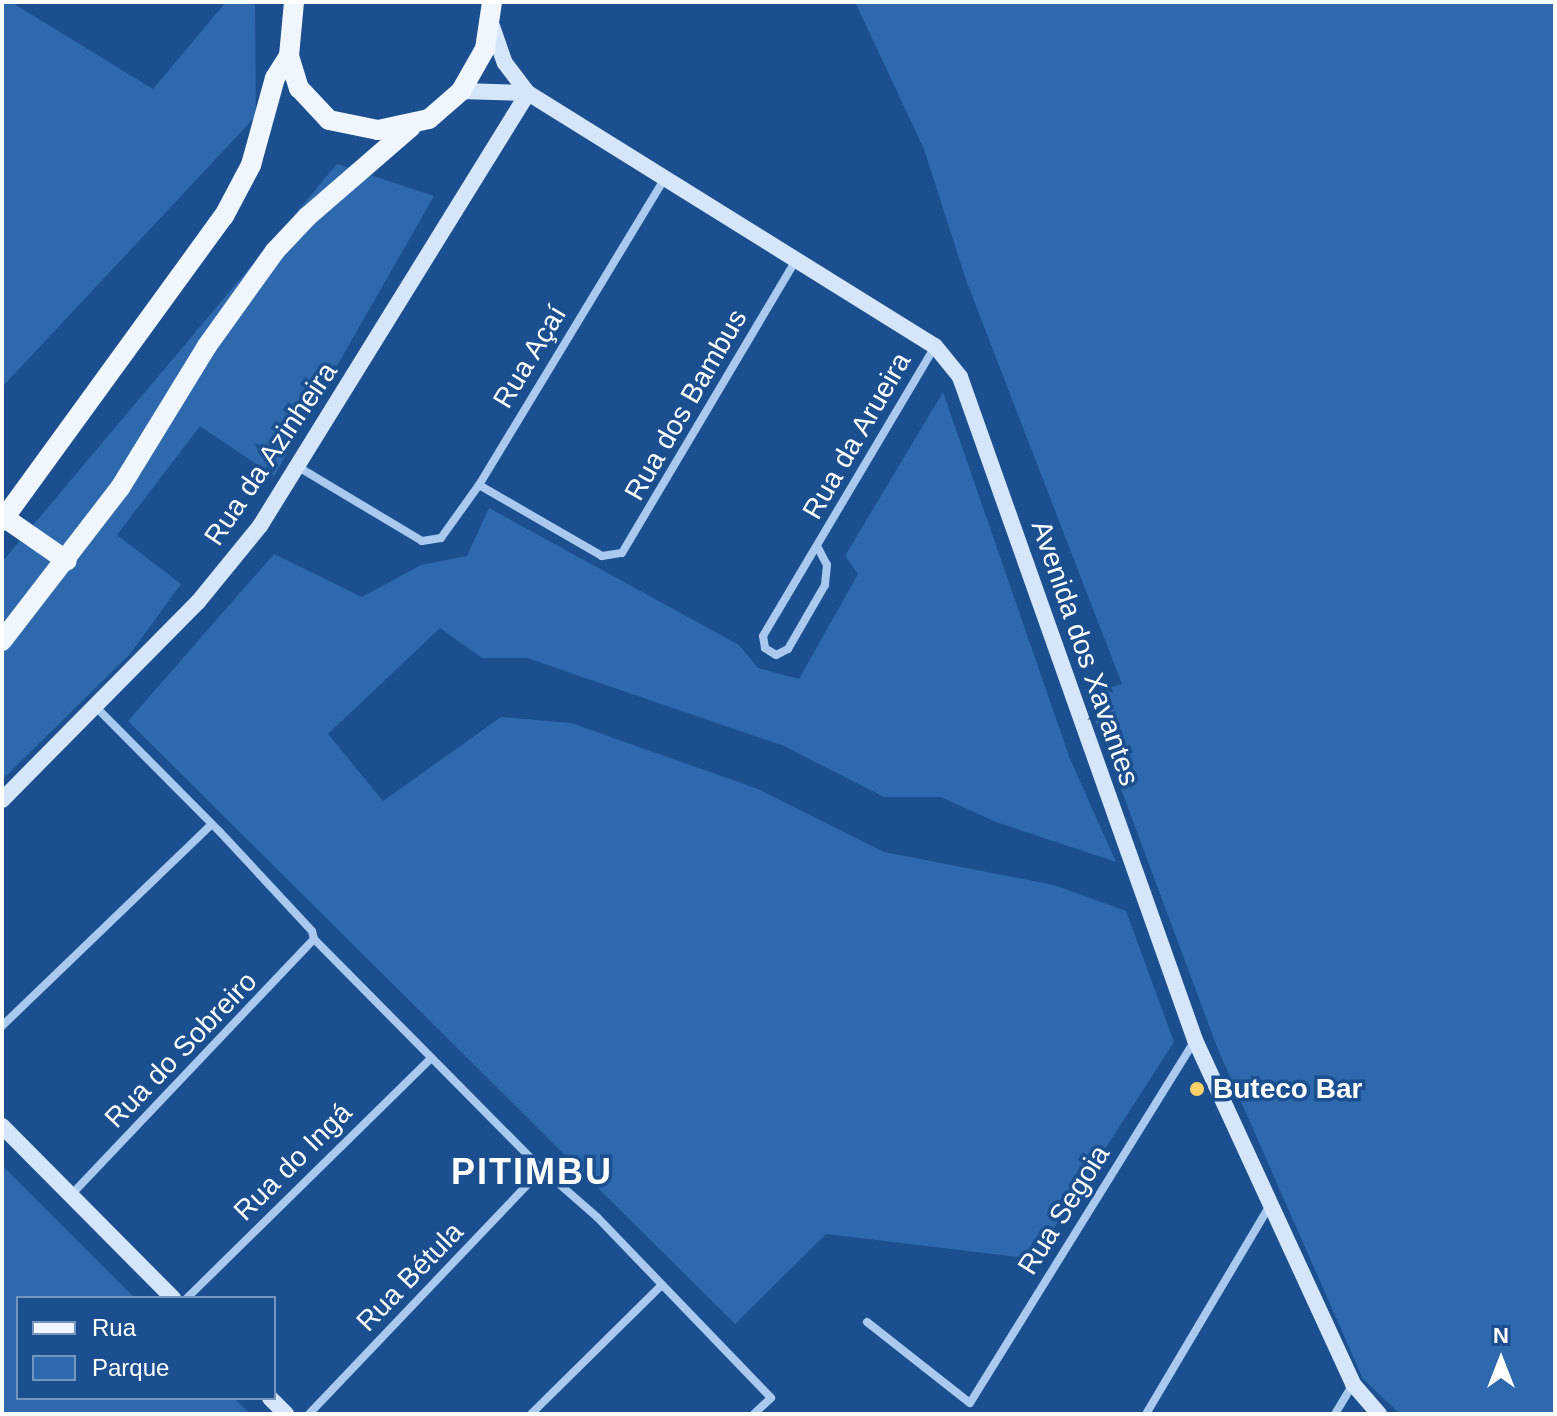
<!DOCTYPE html>
<html>
<head>
<meta charset="utf-8">
<style>
  body { margin:0 }
  #map { position:relative; width:1557px; height:1416px; overflow:hidden; background:#1b4f8f; font-family:Arial,sans-serif }
  div>[style] { position:absolute }
  .green>* { inset:0; background:#2e69ad }
  .street>* { height:8px; margin:-4px; padding:0 4px; transform-origin:4px; border-radius:4px; background:#a9c9ee }
  .secondary>* { height:16px; margin:-8px; padding:0 8px; transform-origin:8px; border-radius:8px; background:#d6e6fa }
  .primary>* { height:20px; margin:-10px; padding:0 10px; transform-origin:10px; border-radius:10px; background:#f0f6ff }
  .dots>* { width:22px; height:22px; translate:-50% -50%; box-sizing:border-box; border:4px solid #1b4f8f; border-radius:50% }
  span { translate:-50% -50%; white-space:nowrap; text-align:center; line-height:1.15; -webkit-text-stroke:7px #1b4f8f; paint-order:stroke }
  .street-label { font-size:28px; color:#fff }
  .poi-label { font-size:28px; color:#fff; font-weight:700 }
  .left { translate:0 -50%; text-align:left }
  .district-label { font-size:36px; color:#fff; font-weight:700; letter-spacing:2px }
  .frame { position:absolute; inset:0; border:4px solid #fff; pointer-events:none }
  .legend { position:absolute; left:16px; top:1296px; width:260px; height:104px; box-sizing:border-box; background:#1b4f8f; border:2px solid #7695bc; margin:0; padding:10px 14px; list-style:none; font-size:24px; color:#fff }
  .legend li { display:flex; align-items:center; gap:16px; height:40px }
  .legend b { width:40px; border:2px solid #7695bc }
  .north { position:absolute; left:1461px; top:1320px; width:80px; height:80px; -webkit-text-stroke:6px #1b4f8f; paint-order:stroke; rotate:0deg; font-size:22px; font-weight:700; line-height:32px; text-align:center; color:#fff }
  .north::after { content:''; display:block; margin:auto; width:28px; height:36px; background:#fff; clip-path:polygon(50% 0,100% 100%,50% 72%,0 100%) }
</style>
</head>
<body>
<div id="map">
  <div class="green">
    <div style="clip-path:polygon(2px 2px,11px 2px,153px 89px,226px 2px,255px 2px,256px 116px,2px 387px)"></div>
    <div style="clip-path:polygon(855px 2px,1555px 2px,1555px 1414px,1400px 1414px,1363px 1379px,1217px 1047px,1086px 695px,1122px 684px,966px 280px,924px 149px)"></div>
    <div style="clip-path:polygon(337px 164px,434px 196px,274px 476px,200px 426px,117px 535px,181px 584px,130px 654px,2px 780px,2px 562px)"></div>
    <div style="clip-path:polygon(943px 392px,1070px 759px,1116px 862px,996px 822px,941px 797px,884px 797px,784px 746px,527px 658px,482px 658px,440px 628px,328px 734px,383px 801px,501px 717px,571px 723px,758px 789px,884px 852px,1054px 885px,1126px 911px,1174px 1042px,1034px 1259px,826px 1234px,735px 1324px,128px 721px,274px 554px,362px 597px,421px 565px,467px 556px,489px 508px,739px 645px,758px 668px,799px 679px,858px 574px,845px 556px)"></div>
    <div style="clip-path:polygon(2px 1165px,135px 1298px,18px 1298px,18px 1398px,234px 1398px,250px 1414px,2px 1414px)"></div>
  </div>
  <div class="street">
    <div style="left:300px;top:468px;width:142px;rotate:30.9deg"></div>
    <div style="left:422px;top:541px;width:19px;rotate:-9deg"></div>
    <div style="left:441px;top:538px;width:65px;rotate:-54.4deg"></div>
    <div style="left:479px;top:485px;width:358px;rotate:-58.8deg"></div>
    <div style="left:479px;top:485px;width:142px;rotate:30deg"></div>
    <div style="left:602px;top:556px;width:20px;rotate:-9deg"></div>
    <div style="left:622px;top:553px;width:341px;rotate:-59.3deg"></div>
    <div style="left:818px;top:548px;width:19px;rotate:62deg"></div>
    <div style="left:827px;top:565px;width:20px;rotate:96deg"></div>
    <div style="left:825px;top:585px;width:74px;rotate:120deg"></div>
    <div style="left:788px;top:649px;width:13px;rotate:153deg"></div>
    <div style="left:776px;top:655px;width:13px;rotate:-148deg"></div>
    <div style="left:765px;top:648px;width:12px;rotate:-99deg"></div>
    <div style="left:763px;top:636px;width:337px;rotate:-59.3deg"></div>
    <div style="left:314px;top:939px;width:324px;rotate:45.3deg"></div>
    <div style="left:542px;top:1169px;width:73px;rotate:41.1deg"></div>
    <div style="left:597px;top:1217px;width:251px;rotate:46.1deg"></div>
    <div style="left:771px;top:1398px;width:23px;rotate:137deg"></div>
    <div style="left:2px;top:1026px;width:289px;rotate:-43.9deg"></div>
    <div style="left:71px;top:1195px;width:353px;rotate:-46.5deg"></div>
    <div style="left:314px;top:939px;width:8px;rotate:-104deg"></div>
    <div style="left:312px;top:931px;width:135px;rotate:-132.9deg"></div>
    <div style="left:220px;top:832px;width:176px;rotate:-134.8deg"></div>
    <div style="left:187px;top:1298px;width:342px;rotate:-44.5deg"></div>
    <div style="left:867px;top:1322px;width:131px;rotate:38.2deg"></div>
    <div style="left:970px;top:1403px;width:427px;rotate:-58.2deg"></div>
    <div style="left:309px;top:1414px;width:338px;rotate:-46.4deg"></div>
    <div style="left:531px;top:1414px;width:181px;rotate:-44.6deg"></div>
    <div style="left:1146px;top:1414px;width:243px;rotate:-59.3deg"></div>
    <div style="left:1335px;top:1414px;width:35px;rotate:-59deg"></div>
  </div>
  <div class="secondary">
    <div style="left:492px;top:26px;width:39px;rotate:71deg"></div>
    <div style="left:505px;top:63px;width:38px;rotate:53deg"></div>
    <div style="left:528px;top:93px;width:479px;rotate:31.9deg"></div>
    <div style="left:935px;top:346px;width:40px;rotate:51deg"></div>
    <div style="left:960px;top:377px;width:703px;rotate:70.48deg"></div>
    <div style="left:1195px;top:1040px;width:379px;rotate:65.3deg"></div>
    <div style="left:1353px;top:1384px;width:40px;rotate:49deg"></div>
    <div style="left:461px;top:91px;width:67px;rotate:1.7deg"></div>
    <div style="left:2px;top:800px;width:279px;rotate:-45.3deg"></div>
    <div style="left:198px;top:602px;width:98px;rotate:-50.8deg"></div>
    <div style="left:260px;top:526px;width:509px;rotate:-58.25deg"></div>
    <div style="left:2px;top:1126px;width:243px;rotate:45.2deg"></div>
    <div style="left:270px;top:1398px;width:23px;rotate:45deg"></div>
  </div>
  <div class="primary">
    <div style="left:294px;top:2px;width:54px;rotate:95.3deg"></div>
    <div style="left:289px;top:56px;width:34px;rotate:73deg"></div>
    <div style="left:299px;top:88px;width:44px;rotate:46.8deg"></div>
    <div style="left:329px;top:120px;width:50px;rotate:11.5deg"></div>
    <div style="left:378px;top:130px;width:52px;rotate:-12.2deg"></div>
    <div style="left:429px;top:119px;width:43px;rotate:-41.2deg"></div>
    <div style="left:461px;top:91px;width:48px;rotate:-60.3deg"></div>
    <div style="left:485px;top:49px;width:48px;rotate:-81.5deg"></div>
    <div style="left:5px;top:518px;width:75px;rotate:34.7deg"></div>
    <div style="left:2px;top:521px;width:377px;rotate:-54deg"></div>
    <div style="left:224px;top:216px;width:58px;rotate:-62.1deg"></div>
    <div style="left:251px;top:165px;width:90px;rotate:-74.6deg"></div>
    <div style="left:275px;top:78px;width:26px;rotate:-58deg"></div>
    <div style="left:2px;top:641px;width:193px;rotate:-52.4deg"></div>
    <div style="left:120px;top:488px;width:167px;rotate:-58.5deg"></div>
    <div style="left:207px;top:346px;width:117px;rotate:-54.4deg"></div>
    <div style="left:275px;top:251px;width:47px;rotate:-46.7deg"></div>
    <div style="left:307px;top:217px;width:138px;rotate:-40.9deg"></div>
  </div>
  <div class="dots">
    <div style="left:1197px;top:1089px;background:#ffd166"></div>
  </div>
  <div class="street-label">
    <span style="left:530px;top:357px;rotate:-59deg">Rua Açaí</span>
    <span style="left:686px;top:405px;rotate:-60deg">Rua dos Bambus</span>
    <span style="left:857px;top:436px;rotate:-60deg">Rua da Arueira</span>
    <span style="left:271px;top:454px;rotate:-56deg">Rua da Azinheira</span>
    <span style="left:1085px;top:653px;rotate:71deg">Avenida dos Xavantes</span>
    <span style="left:181px;top:1050px;rotate:-46deg">Rua do Sobreiro</span>
    <span style="left:293px;top:1162px;rotate:-45deg">Rua do Ingá</span>
    <span style="left:1064px;top:1210px;rotate:-58deg">Rua Segoia</span>
    <span style="left:410px;top:1277px;rotate:-46deg">Rua Bétula</span>
  </div>
  <div class="poi-label">
    <span class="left" style="left:1213px;top:1089px">Buteco Bar</span>
  </div>
  <div class="district-label">
    <span style="left:532px;top:1172px">PITIMBU</span>
  </div>
  <div class="frame"></div>
  <ul class="legend">
  <li><b style="height:10px;background:#f0f6ff"></b>Rua</li>
  <li><b style="height:22px;background:#2e69ad"></b>Parque</li>
  </ul>
  <div class="north">N</div>
</div>
</body>
</html>
